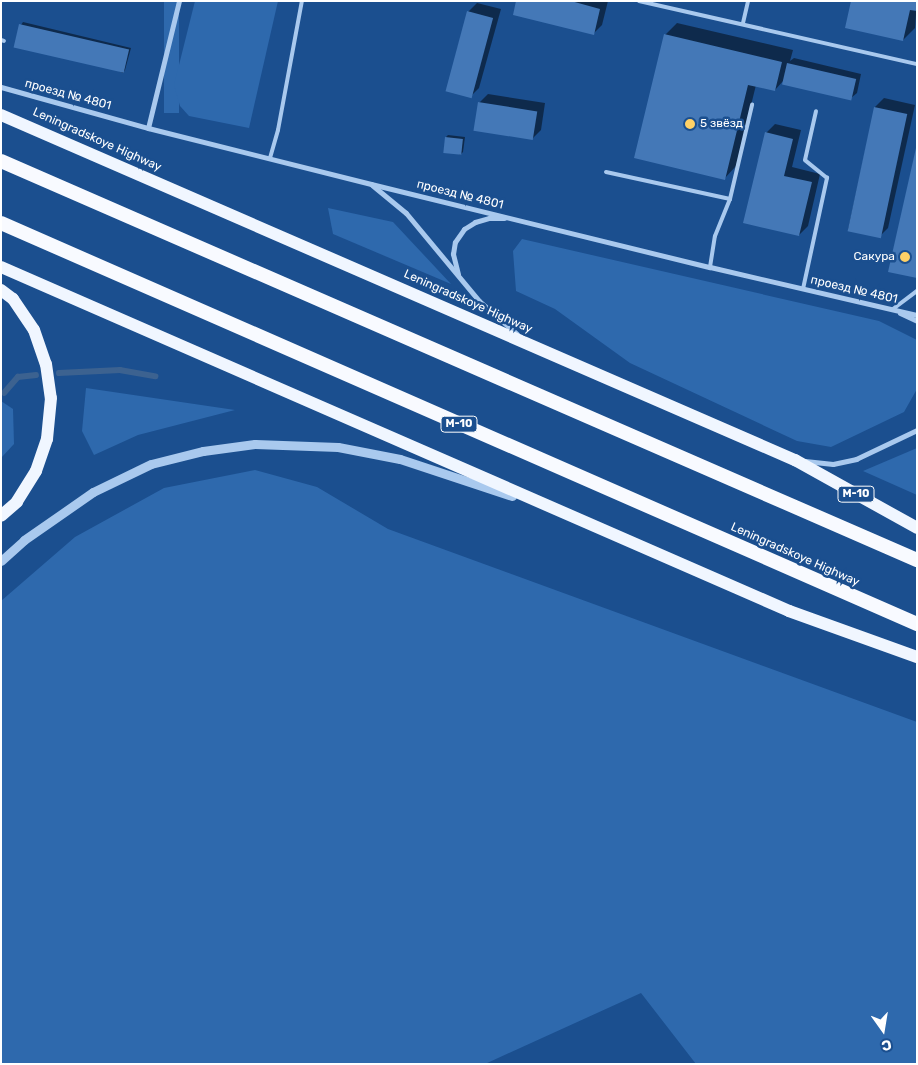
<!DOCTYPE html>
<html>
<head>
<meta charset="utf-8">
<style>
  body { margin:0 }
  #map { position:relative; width:918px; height:1065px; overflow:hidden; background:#1b4f8f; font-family:Rubik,sans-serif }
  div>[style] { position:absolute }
  .green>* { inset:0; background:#2e69ad; transform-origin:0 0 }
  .shadow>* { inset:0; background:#0007 }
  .stream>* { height:5.5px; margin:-2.75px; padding:0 2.75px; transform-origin:2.75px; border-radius:2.75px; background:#3c6290 }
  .building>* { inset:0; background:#4478b7; transform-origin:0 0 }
  .service>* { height:4px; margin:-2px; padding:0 2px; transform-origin:2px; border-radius:2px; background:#a9c9ee }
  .minor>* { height:5px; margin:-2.5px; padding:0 2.5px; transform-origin:2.5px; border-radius:2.5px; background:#a9c9ee }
  .tertiary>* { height:9px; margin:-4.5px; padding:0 4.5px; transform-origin:4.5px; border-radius:4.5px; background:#a9c9ee }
  .primary>* { height:12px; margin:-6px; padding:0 6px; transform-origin:6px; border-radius:6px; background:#f0f6ff }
  .trunk>* { height:14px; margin:-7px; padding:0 7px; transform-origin:7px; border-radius:7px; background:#f8faff }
  .dots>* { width:14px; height:14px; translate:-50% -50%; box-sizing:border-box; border:2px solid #1b4f8f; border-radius:50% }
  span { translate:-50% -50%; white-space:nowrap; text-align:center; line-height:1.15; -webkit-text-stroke:5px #1b4f8f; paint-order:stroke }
  .shield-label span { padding:1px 4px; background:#1b4f8f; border:1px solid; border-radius:4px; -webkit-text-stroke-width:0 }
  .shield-label { font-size:11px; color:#fff; font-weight:700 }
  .street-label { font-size:12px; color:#fff }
  .poi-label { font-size:12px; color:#fff }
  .left { translate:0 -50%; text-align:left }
  .right { translate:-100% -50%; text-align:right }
  .frame { position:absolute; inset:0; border:2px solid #fff; pointer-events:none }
  .north { position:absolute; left:858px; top:1005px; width:50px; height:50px; -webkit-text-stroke:4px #1b4f8f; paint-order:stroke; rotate:167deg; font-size:14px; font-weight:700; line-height:20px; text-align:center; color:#fff }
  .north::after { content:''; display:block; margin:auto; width:18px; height:22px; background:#fff; clip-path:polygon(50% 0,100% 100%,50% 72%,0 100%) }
</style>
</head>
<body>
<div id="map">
  <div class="green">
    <div style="left:164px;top:1px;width:15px;height:112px"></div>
    <div style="clip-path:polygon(195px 1px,278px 1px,249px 128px,189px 116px,180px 106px,174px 85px)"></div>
    <div style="clip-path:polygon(328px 208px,393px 222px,451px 284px,333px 234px)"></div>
    <div style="clip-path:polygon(522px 239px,879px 321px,917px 340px,917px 389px,904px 412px,831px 447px,797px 441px,630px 363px,555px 309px,516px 291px,513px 251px)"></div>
    <div style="clip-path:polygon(86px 388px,235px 410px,138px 435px,94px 455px,82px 431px)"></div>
    <div style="clip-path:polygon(1px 401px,13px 409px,14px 444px,1px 458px)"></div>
    <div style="clip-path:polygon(917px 448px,917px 495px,863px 471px)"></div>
    <div style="clip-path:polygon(255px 470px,317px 487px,388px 529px,917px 722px,917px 1064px,696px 1064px,641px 993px,485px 1064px,1px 1064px,1px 601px,75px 537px,164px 488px)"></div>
  </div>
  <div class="shadow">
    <div style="clip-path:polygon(517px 1px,608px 1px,602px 25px,593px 34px)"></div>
    <div style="clip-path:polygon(917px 1px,915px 28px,903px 40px,847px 27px)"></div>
    <div style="clip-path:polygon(477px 3px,501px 9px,479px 88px,470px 97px,468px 12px)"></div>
    <div style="clip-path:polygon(23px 22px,131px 48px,125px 70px,123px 73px,21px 25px)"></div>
    <div style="clip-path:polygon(677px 23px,793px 50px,790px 61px,794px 58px,861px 74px,857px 93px,851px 98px,784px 80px,775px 90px,756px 85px,736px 166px,725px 178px,665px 35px)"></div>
    <div style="clip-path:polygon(488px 94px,545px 103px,541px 130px,532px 139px,479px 103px)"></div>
    <div style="clip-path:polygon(884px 98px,915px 105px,888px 228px,879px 237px,848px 230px,875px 107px)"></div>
    <div style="clip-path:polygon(775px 124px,801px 130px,792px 167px,820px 174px,808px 226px,799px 235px,766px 133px)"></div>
    <div style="clip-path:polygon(448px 135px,465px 137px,463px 152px,460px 155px,446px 137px)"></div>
  </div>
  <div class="stream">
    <div style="left:59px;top:373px;width:61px;rotate:-2.8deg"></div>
    <div style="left:120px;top:370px;width:36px;rotate:10deg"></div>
    <div style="left:4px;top:393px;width:21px;rotate:-49deg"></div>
    <div style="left:18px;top:377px;width:18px;rotate:-6deg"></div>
  </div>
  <div class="building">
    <div style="clip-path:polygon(516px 1px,571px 1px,600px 9px,594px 35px,513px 15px)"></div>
    <div style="clip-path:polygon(851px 1px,917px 1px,917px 11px,910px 10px,903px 41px,845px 28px)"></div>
    <div style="left:467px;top:11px;width:27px;height:83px;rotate:15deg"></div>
    <div style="left:19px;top:24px;width:113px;height:24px;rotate:13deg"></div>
    <div style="clip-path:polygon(664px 34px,782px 62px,775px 91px,748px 85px,725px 180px,634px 158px)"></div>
    <div style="left:787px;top:63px;width:71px;height:22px;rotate:13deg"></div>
    <div style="left:478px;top:102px;width:60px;height:29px;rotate:9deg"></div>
    <div style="left:874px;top:107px;width:34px;height:127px;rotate:12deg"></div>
    <div style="clip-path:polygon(765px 132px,793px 139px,784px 176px,812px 182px,799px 236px,743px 223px)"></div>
    <div style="left:445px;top:137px;width:18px;height:16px;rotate:6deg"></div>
    <div style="clip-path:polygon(916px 148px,917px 148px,917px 278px,888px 272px)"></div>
  </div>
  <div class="service">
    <div style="left:639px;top:1px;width:285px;rotate:12.8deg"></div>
    <div style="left:743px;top:23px;width:23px;rotate:-77deg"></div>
    <div style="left:1px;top:40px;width:3px;rotate:18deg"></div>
    <div style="left:270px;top:158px;width:29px;rotate:-74deg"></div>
    <div style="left:278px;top:130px;width:131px;rotate:-79.5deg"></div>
    <div style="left:606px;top:172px;width:127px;rotate:12.3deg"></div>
    <div style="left:710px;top:267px;width:31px;rotate:-81deg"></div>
    <div style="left:715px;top:236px;width:40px;rotate:-68deg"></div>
    <div style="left:730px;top:199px;width:97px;rotate:-76.8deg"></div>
    <div style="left:803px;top:289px;width:114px;rotate:-77.8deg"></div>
    <div style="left:827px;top:178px;width:28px;rotate:-141deg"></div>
    <div style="left:805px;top:160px;width:50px;rotate:-77.3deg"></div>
    <div style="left:893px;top:309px;width:30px;rotate:-37deg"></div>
  </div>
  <div class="minor">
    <div style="left:1px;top:87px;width:153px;rotate:15.6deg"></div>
    <div style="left:148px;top:128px;width:230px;rotate:14.1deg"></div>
    <div style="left:371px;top:184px;width:349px;rotate:13.8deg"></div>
    <div style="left:710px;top:267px;width:212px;rotate:13.1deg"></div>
    <div style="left:148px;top:128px;width:131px;rotate:-76.3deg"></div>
    <div style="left:372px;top:185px;width:44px;rotate:39.5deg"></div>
    <div style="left:406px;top:213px;width:114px;rotate:50.3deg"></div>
    <div style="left:479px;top:301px;width:50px;rotate:41deg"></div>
    <div style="left:458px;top:274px;width:21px;rotate:-104deg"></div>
    <div style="left:453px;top:254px;width:12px;rotate:-81deg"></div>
    <div style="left:455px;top:242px;width:16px;rotate:-55deg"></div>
    <div style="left:464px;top:229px;width:13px;rotate:-32deg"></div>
    <div style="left:475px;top:222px;width:15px;rotate:-16deg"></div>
    <div style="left:489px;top:218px;width:15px"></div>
    <div style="left:900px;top:313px;width:19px;rotate:25deg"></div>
    <div style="left:805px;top:461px;width:28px;rotate:6deg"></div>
    <div style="left:833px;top:464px;width:24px;rotate:-12deg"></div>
    <div style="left:856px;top:459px;width:68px;rotate:-25.4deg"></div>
  </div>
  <div class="tertiary">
    <div style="left:1px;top:561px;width:31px;rotate:-42deg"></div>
    <div style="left:24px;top:540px;width:84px;rotate:-34.8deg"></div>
    <div style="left:93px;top:492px;width:64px;rotate:-25.8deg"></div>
    <div style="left:151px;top:464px;width:54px;rotate:-14deg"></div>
    <div style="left:203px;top:451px;width:52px;rotate:-7.7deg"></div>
    <div style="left:255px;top:444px;width:83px;rotate:2.1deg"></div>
    <div style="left:338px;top:447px;width:63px;rotate:11deg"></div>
    <div style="left:400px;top:459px;width:118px;rotate:18.3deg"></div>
  </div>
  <div class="primary">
    <div style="left:1px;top:115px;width:866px;rotate:23.49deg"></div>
    <div style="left:795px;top:460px;width:140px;rotate:29.1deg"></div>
    <div style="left:1px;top:267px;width:860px;rotate:23.58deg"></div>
    <div style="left:789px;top:611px;width:136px;rotate:19.8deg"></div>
    <div style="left:1px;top:290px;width:15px;rotate:37deg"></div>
    <div style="left:13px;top:299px;width:37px;rotate:56deg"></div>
    <div style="left:34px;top:330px;width:36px;rotate:71deg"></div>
    <div style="left:46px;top:364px;width:34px;rotate:82deg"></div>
    <div style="left:51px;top:398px;width:41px;rotate:95.6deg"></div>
    <div style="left:47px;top:439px;width:34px;rotate:109deg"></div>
    <div style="left:36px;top:471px;width:36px;rotate:122deg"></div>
    <div style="left:17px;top:502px;width:21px;rotate:139deg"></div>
  </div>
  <div class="trunk">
    <div style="left:1px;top:161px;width:999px;rotate:23.54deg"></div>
    <div style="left:1px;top:223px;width:1000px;rotate:23.64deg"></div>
  </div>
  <div class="dots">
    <div style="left:690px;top:124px;background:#ffd166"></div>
    <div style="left:905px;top:257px;background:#ffd166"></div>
  </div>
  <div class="shield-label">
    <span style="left:459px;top:424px">М-10</span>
    <span style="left:856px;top:494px">М-10</span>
  </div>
  <div class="street-label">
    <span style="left:68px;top:95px;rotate:15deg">проезд № 4801</span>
    <span style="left:97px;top:140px;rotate:24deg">Leningradskoye Highway</span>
    <span style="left:460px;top:195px;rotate:14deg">проезд № 4801</span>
    <span style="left:854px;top:290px;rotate:13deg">проезд № 4801</span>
    <span style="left:468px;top:302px;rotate:24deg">Leningradskoye Highway</span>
    <span style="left:795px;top:555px;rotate:24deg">Leningradskoye Highway</span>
  </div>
  <div class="poi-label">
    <span class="left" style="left:700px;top:124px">5 звёзд</span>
    <span class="right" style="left:895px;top:257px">Сакура</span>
  </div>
  <div class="frame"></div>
  <div class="north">С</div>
</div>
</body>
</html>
